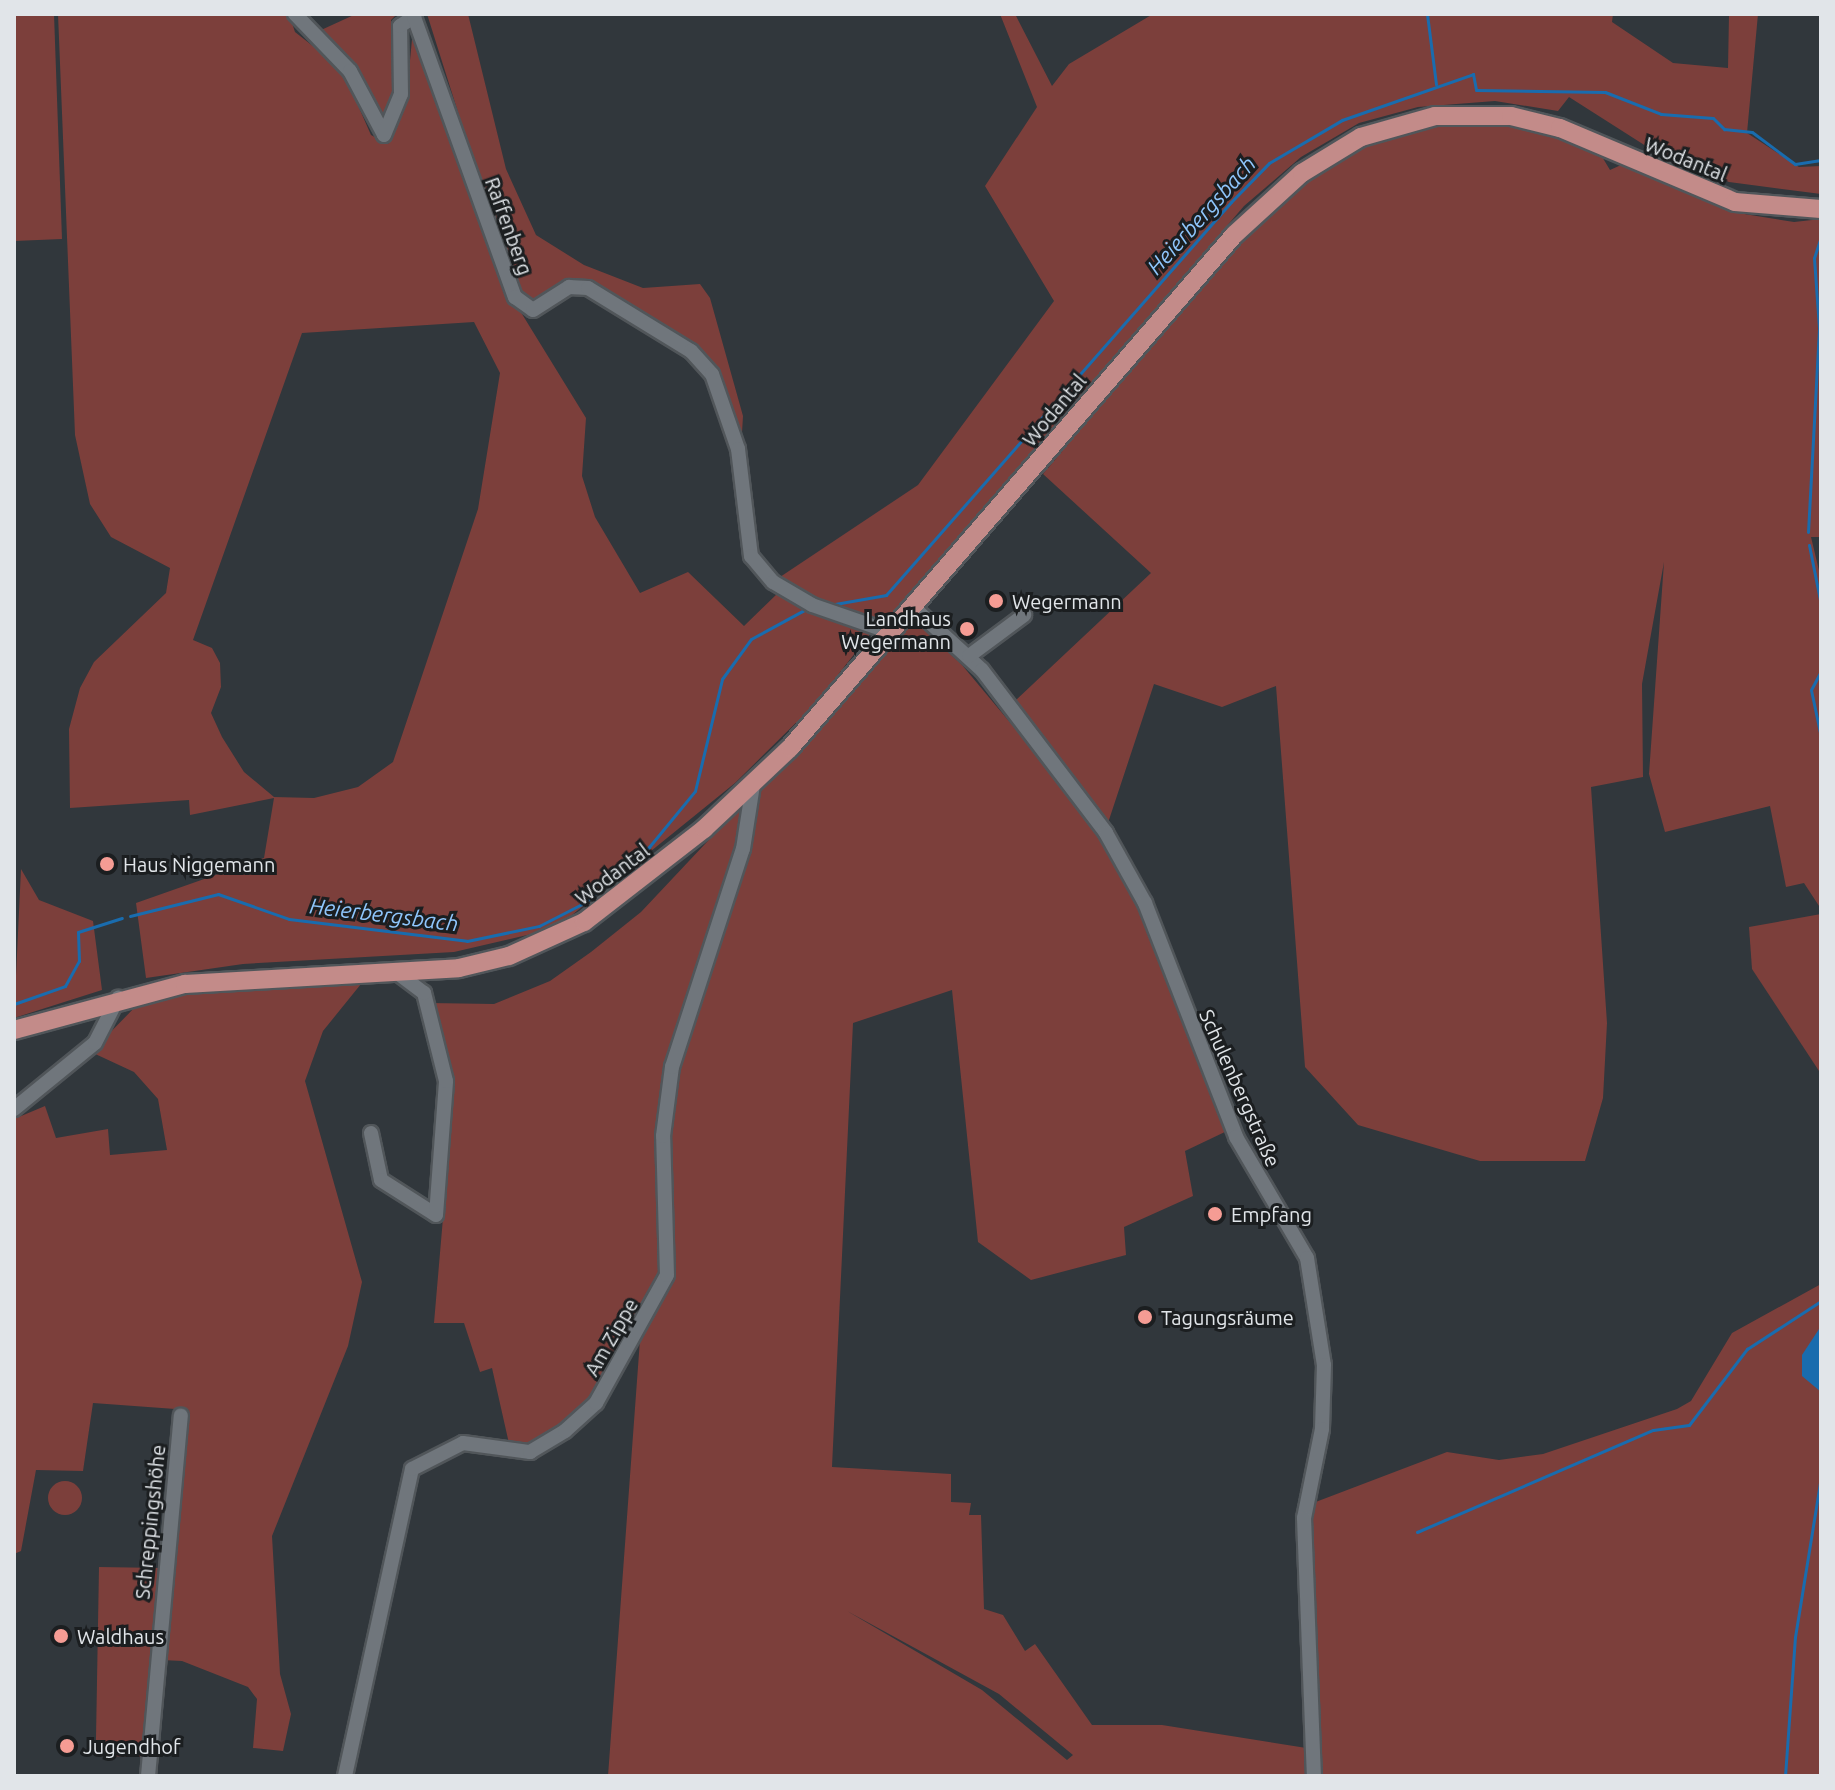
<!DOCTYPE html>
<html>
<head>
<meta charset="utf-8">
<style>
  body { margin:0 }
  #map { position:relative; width:1835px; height:1790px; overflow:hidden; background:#31373c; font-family:Ubuntu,sans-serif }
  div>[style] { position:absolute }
  .green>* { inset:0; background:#7c3f3b; transform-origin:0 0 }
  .round { border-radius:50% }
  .water>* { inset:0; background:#196cae }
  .stream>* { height:3px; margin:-1.5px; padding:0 1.5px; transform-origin:1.5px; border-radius:1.5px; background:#196cae }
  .roads { filter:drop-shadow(2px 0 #51565a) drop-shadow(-2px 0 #51565a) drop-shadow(0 2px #51565a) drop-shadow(0 -2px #51565a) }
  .minor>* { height:14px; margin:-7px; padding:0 7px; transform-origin:7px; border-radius:7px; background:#70767c }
  .major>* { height:18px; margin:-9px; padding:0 9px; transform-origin:9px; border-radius:9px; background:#c38b89 }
  .dots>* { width:22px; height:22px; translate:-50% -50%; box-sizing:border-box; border:4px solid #1b1e20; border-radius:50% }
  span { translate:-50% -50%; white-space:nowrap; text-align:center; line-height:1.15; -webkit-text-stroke:6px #1b1e20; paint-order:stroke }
  .street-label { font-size:20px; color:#e1e5e9 }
  .poi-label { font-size:20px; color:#e1e5e9 }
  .left { translate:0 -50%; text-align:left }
  .right { translate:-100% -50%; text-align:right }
  .water-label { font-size:22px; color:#8fc6fc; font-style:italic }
  .frame { position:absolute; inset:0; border:16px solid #e1e5e9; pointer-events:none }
</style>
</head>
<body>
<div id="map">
  <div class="green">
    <div style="clip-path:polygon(14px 14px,54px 14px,62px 239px,14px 241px)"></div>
    <div style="clip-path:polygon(evenodd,58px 14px,289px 14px,295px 32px,342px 69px,371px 135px,388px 144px,406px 102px,413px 29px,478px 188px,496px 212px,506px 288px,586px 418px,582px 476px,595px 517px,640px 593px,688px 572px,744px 626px,779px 592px,874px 629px,815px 704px,735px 783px,572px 915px,540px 932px,454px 952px,243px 964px,146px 978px,136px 903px,264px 858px,274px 798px,190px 815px,189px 800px,70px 808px,69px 729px,80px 688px,94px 662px,166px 593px,170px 568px,111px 537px,90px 504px,75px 435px,58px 14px,474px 322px,500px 373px,478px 509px,393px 762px,358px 787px,314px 798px,274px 797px,244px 772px,222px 737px,211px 713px,221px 687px,220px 663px,212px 648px,193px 640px,302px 333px,474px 322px)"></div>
    <div style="clip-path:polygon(356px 14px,397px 14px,391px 20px,399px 51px,393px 97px,382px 119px,345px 66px,308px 36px)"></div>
    <div style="clip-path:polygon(427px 14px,468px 14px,506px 169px,536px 235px,584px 265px,643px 288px,700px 284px,710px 298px,743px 416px,741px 450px,714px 372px,580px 281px,525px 307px,509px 286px,499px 210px,481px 185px)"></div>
    <div style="clip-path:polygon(1000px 14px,1015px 14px,1052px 86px,1069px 64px,1153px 14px,1613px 14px,1612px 22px,1673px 63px,1728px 68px,1729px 14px,1758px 14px,1747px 133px,1799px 167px,1821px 166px,1821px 194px,1729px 182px,1649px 148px,1569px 97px,1558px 111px,1495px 101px,1418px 107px,1359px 123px,1301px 157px,1244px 206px,895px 613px,886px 622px,862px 617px,810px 600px,777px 579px,918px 485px,1054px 301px,985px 186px,1037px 107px)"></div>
    <div style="clip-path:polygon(1435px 124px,1534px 124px,1598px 150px,1610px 170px,1621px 165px,1732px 212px,1794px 222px,1821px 219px,1821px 537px,1811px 537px,1821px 579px,1821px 909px,1804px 883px,1786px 887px,1770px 806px,1665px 832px,1649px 774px,1664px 562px,1642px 684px,1643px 777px,1591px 787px,1607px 1023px,1603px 1098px,1585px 1161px,1480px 1161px,1358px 1125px,1305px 1067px,1276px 686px,1222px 707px,1154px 684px,1106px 829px,1016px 700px,1151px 573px,1043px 474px,1224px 259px,1295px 188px,1366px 143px)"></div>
    <div style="clip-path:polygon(evenodd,915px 621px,962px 665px,1105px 836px,1128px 877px,1229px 1130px,1185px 1151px,1193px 1196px,1124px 1227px,1126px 1255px,1031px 1280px,978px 1242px,952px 990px,853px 1023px,832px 1467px,951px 1474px,951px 1502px,971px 1503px,969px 1515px,981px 1515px,984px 1609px,1003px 1615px,1025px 1651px,1035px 1644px,1092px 1725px,1162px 1725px,1319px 1750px,1307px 1542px,1313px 1503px,1447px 1452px,1499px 1460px,1543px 1454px,1677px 1409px,1691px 1401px,1732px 1333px,1821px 1284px,1821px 1776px,608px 1776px,641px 1326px,594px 1402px,525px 1450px,510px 1448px,492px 1368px,480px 1372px,464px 1323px,434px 1323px,452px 1113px,429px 1003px,494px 1004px,550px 981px,591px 952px,641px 912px,915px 621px,847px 1611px,999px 1694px,1073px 1755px,1067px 1760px,982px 1690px,847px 1611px)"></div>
    <div style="clip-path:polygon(21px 869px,39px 900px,93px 921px,102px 990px,14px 1018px)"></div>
    <div style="clip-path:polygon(1821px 914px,1821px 1074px,1752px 969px,1749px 927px)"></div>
    <div style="clip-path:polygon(361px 984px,323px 1031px,305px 1081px,362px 1282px,348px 1346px,272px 1536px,280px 1674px,291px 1714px,283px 1751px,253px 1748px,257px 1699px,248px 1687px,182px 1661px,162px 1660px,189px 1410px,93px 1403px,83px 1471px,36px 1470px,21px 1551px,14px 1554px,14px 1119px,45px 1106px,56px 1138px,108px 1129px,110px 1155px,167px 1150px,158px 1099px,134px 1072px,91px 1052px,141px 1001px,215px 988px)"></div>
    <div class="round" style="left:48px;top:1481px;width:34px;height:34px"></div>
    <div style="left:99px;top:1567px;width:63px;height:189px;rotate:1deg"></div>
  </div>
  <div class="water">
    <div style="clip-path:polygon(1821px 1326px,1821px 1392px,1802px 1376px,1802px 1355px)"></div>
  </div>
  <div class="stream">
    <div style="left:1427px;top:14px;width:71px;rotate:82.7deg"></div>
    <div style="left:1808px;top:532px;width:204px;rotate:-86.9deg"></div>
    <div style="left:1819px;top:328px;width:70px;rotate:-94.1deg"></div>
    <div style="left:1814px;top:258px;width:23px;rotate:-72deg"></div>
    <div style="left:1809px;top:545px;width:61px;rotate:78.7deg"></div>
    <div style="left:835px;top:604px;width:52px;rotate:-10deg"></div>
    <div style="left:886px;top:595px;width:523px;rotate:-48.72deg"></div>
    <div style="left:1231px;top:202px;width:54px;rotate:-45.7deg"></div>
    <div style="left:1269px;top:163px;width:85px;rotate:-30.5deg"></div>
    <div style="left:1342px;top:120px;width:139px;rotate:-19.3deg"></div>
    <div style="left:1473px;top:74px;width:16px;rotate:79deg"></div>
    <div style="left:1476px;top:90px;width:129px;rotate:0.9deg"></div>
    <div style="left:1605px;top:92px;width:60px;rotate:21.4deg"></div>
    <div style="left:1661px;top:114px;width:52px;rotate:4.4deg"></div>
    <div style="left:1713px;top:118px;width:16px;rotate:45deg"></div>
    <div style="left:1724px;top:129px;width:28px;rotate:6deg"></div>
    <div style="left:1752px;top:132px;width:54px;rotate:36.7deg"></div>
    <div style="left:1795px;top:164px;width:26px;rotate:-9deg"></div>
    <div style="left:1821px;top:671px;width:21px;rotate:118deg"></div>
    <div style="left:1811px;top:690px;width:48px;rotate:78deg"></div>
    <div style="left:130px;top:916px;width:91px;rotate:-14deg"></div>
    <div style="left:218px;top:894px;width:75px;rotate:19.4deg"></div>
    <div style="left:289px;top:919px;width:179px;rotate:7deg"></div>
    <div style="left:467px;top:941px;width:74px;rotate:-11.8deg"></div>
    <div style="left:539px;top:926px;width:51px;rotate:-27.1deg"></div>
    <div style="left:584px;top:903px;width:86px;rotate:-40.7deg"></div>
    <div style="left:649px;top:847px;width:72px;rotate:-50.6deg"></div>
    <div style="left:695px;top:791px;width:115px;rotate:-76.4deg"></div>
    <div style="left:722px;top:679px;width:49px;rotate:-54.1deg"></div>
    <div style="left:751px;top:639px;width:63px;rotate:-28.6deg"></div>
    <div style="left:14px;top:1004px;width:54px;rotate:-19.4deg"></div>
    <div style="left:65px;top:986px;width:29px;rotate:-61deg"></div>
    <div style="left:79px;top:961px;width:29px;rotate:-92deg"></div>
    <div style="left:78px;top:932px;width:46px;rotate:-17.7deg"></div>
    <div style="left:1417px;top:1532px;width:257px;rotate:-23.4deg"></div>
    <div style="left:1653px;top:1430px;width:36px;rotate:-8deg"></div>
    <div style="left:1689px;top:1425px;width:96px;rotate:-52.7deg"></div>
    <div style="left:1747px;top:1349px;width:88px;rotate:-33deg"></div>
    <div style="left:1785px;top:1776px;width:139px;rotate:-85.9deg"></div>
    <div style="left:1795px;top:1637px;width:163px;rotate:-80.8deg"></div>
  </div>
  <div class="roads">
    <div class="minor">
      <div style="left:295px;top:14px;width:79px;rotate:46deg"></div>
      <div style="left:350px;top:71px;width:72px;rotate:62deg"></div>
      <div style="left:384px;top:135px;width:44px;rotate:-67.5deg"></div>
      <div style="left:401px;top:94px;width:68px;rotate:-90.8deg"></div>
      <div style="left:400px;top:26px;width:17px;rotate:-33deg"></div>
      <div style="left:414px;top:17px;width:298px;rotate:70.2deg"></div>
      <div style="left:515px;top:297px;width:22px;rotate:36deg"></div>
      <div style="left:533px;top:310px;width:43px;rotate:-32.6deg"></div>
      <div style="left:569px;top:287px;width:19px;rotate:3deg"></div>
      <div style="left:588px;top:288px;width:121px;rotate:31.5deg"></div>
      <div style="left:691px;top:351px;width:31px;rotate:48deg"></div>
      <div style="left:712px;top:374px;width:79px;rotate:70.9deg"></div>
      <div style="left:738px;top:449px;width:108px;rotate:83.1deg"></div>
      <div style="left:751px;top:556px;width:34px;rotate:50deg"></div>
      <div style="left:773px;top:582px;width:45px;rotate:30.5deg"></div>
      <div style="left:812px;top:605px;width:86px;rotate:19.1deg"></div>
      <div style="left:914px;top:608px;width:92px;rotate:42.4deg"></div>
      <div style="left:982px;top:670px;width:205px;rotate:52.7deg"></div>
      <div style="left:1106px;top:833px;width:80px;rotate:60.9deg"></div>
      <div style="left:1145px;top:903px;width:251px;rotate:68.7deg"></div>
      <div style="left:1236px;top:1137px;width:140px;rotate:59.6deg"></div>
      <div style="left:1307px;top:1258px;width:108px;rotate:81deg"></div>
      <div style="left:1324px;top:1365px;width:64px;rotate:91.8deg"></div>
      <div style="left:1322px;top:1429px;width:91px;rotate:101.4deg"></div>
      <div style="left:1304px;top:1518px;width:258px;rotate:87.8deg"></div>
      <div style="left:969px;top:656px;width:69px;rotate:-36.7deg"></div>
      <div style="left:14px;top:1109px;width:104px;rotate:-39.2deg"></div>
      <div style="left:95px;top:1043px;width:51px;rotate:-62.9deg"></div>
      <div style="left:371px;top:1133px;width:48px;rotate:78deg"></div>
      <div style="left:381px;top:1180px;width:65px;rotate:32.5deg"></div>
      <div style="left:436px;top:1215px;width:134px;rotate:-85.7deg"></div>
      <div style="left:446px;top:1081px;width:91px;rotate:-104deg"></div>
      <div style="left:424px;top:993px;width:30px;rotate:-143deg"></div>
      <div style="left:148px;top:1776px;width:362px;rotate:-84.8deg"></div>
      <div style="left:345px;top:1776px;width:314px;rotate:-77.7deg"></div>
      <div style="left:412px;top:1469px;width:57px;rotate:-27deg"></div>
      <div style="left:463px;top:1443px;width:68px;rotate:7.7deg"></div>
      <div style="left:530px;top:1452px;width:41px;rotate:-31deg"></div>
      <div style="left:565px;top:1431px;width:42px;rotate:-42.1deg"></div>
      <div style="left:596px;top:1403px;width:146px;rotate:-61deg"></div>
      <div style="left:667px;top:1275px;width:139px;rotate:-91.6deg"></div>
      <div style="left:663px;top:1136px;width:70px;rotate:-82.6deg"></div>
      <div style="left:672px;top:1067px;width:229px;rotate:-72deg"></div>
      <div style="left:743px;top:849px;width:65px;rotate:-81.1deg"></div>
    </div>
    <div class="major">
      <div style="left:14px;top:1030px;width:177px;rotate:-15.1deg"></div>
      <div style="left:185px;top:984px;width:274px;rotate:-3.3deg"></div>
      <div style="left:459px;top:968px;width:51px;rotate:-13.5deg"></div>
      <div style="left:509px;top:956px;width:82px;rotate:-24.4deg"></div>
      <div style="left:584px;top:922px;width:152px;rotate:-37.8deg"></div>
      <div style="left:704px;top:829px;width:118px;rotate:-43.3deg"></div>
      <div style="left:790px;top:748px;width:678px;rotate:-49.12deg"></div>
      <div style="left:1234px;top:235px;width:92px;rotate:-42.4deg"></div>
      <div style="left:1302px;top:173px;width:69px;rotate:-31.4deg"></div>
      <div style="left:1361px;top:137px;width:77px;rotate:-15.8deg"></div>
      <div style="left:1435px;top:116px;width:76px"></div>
      <div style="left:1511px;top:116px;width:50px;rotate:13.8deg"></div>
      <div style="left:1560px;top:128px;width:190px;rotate:22.9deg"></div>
      <div style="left:1735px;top:202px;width:86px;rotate:4.7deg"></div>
    </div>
  </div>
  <div class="dots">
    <div style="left:996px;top:601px;background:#f59c94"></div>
    <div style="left:967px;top:629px;background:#f59c94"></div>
    <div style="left:107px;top:864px;background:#f59c94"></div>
    <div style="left:1215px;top:1214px;background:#f59c94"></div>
    <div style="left:1145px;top:1317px;background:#f59c94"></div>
    <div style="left:61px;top:1636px;background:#f59c94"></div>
    <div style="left:67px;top:1746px;background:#f59c94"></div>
  </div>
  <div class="street-label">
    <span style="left:1686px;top:159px;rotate:22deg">Wodantal</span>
    <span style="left:509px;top:226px;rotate:70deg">Raffenberg</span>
    <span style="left:1054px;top:410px;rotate:-50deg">Wodantal</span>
    <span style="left:612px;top:874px;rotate:-37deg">Wodantal</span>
    <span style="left:1240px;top:1088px;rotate:66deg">Schulenbergstraße</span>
    <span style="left:611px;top:1337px;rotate:-60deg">Am Zippe</span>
    <span style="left:150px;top:1522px;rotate:-84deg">Schreppingshöhe</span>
  </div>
  <div class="poi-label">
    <span class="left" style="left:1012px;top:601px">Wegermann</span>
    <span class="right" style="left:951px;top:630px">Landhaus<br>Wegermann</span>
    <span class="left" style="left:123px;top:864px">Haus Niggemann</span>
    <span class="left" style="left:1231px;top:1214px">Empfang</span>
    <span class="left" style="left:1161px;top:1317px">Tagungsräume</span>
    <span class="left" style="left:77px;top:1636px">Waldhaus</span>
    <span class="left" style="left:83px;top:1746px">Jugendhof</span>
  </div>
  <div class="water-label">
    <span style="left:1201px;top:215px;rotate:-48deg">Heierbergsbach</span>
    <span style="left:384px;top:914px;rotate:7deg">Heierbergsbach</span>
  </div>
  <div class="frame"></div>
</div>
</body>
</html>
